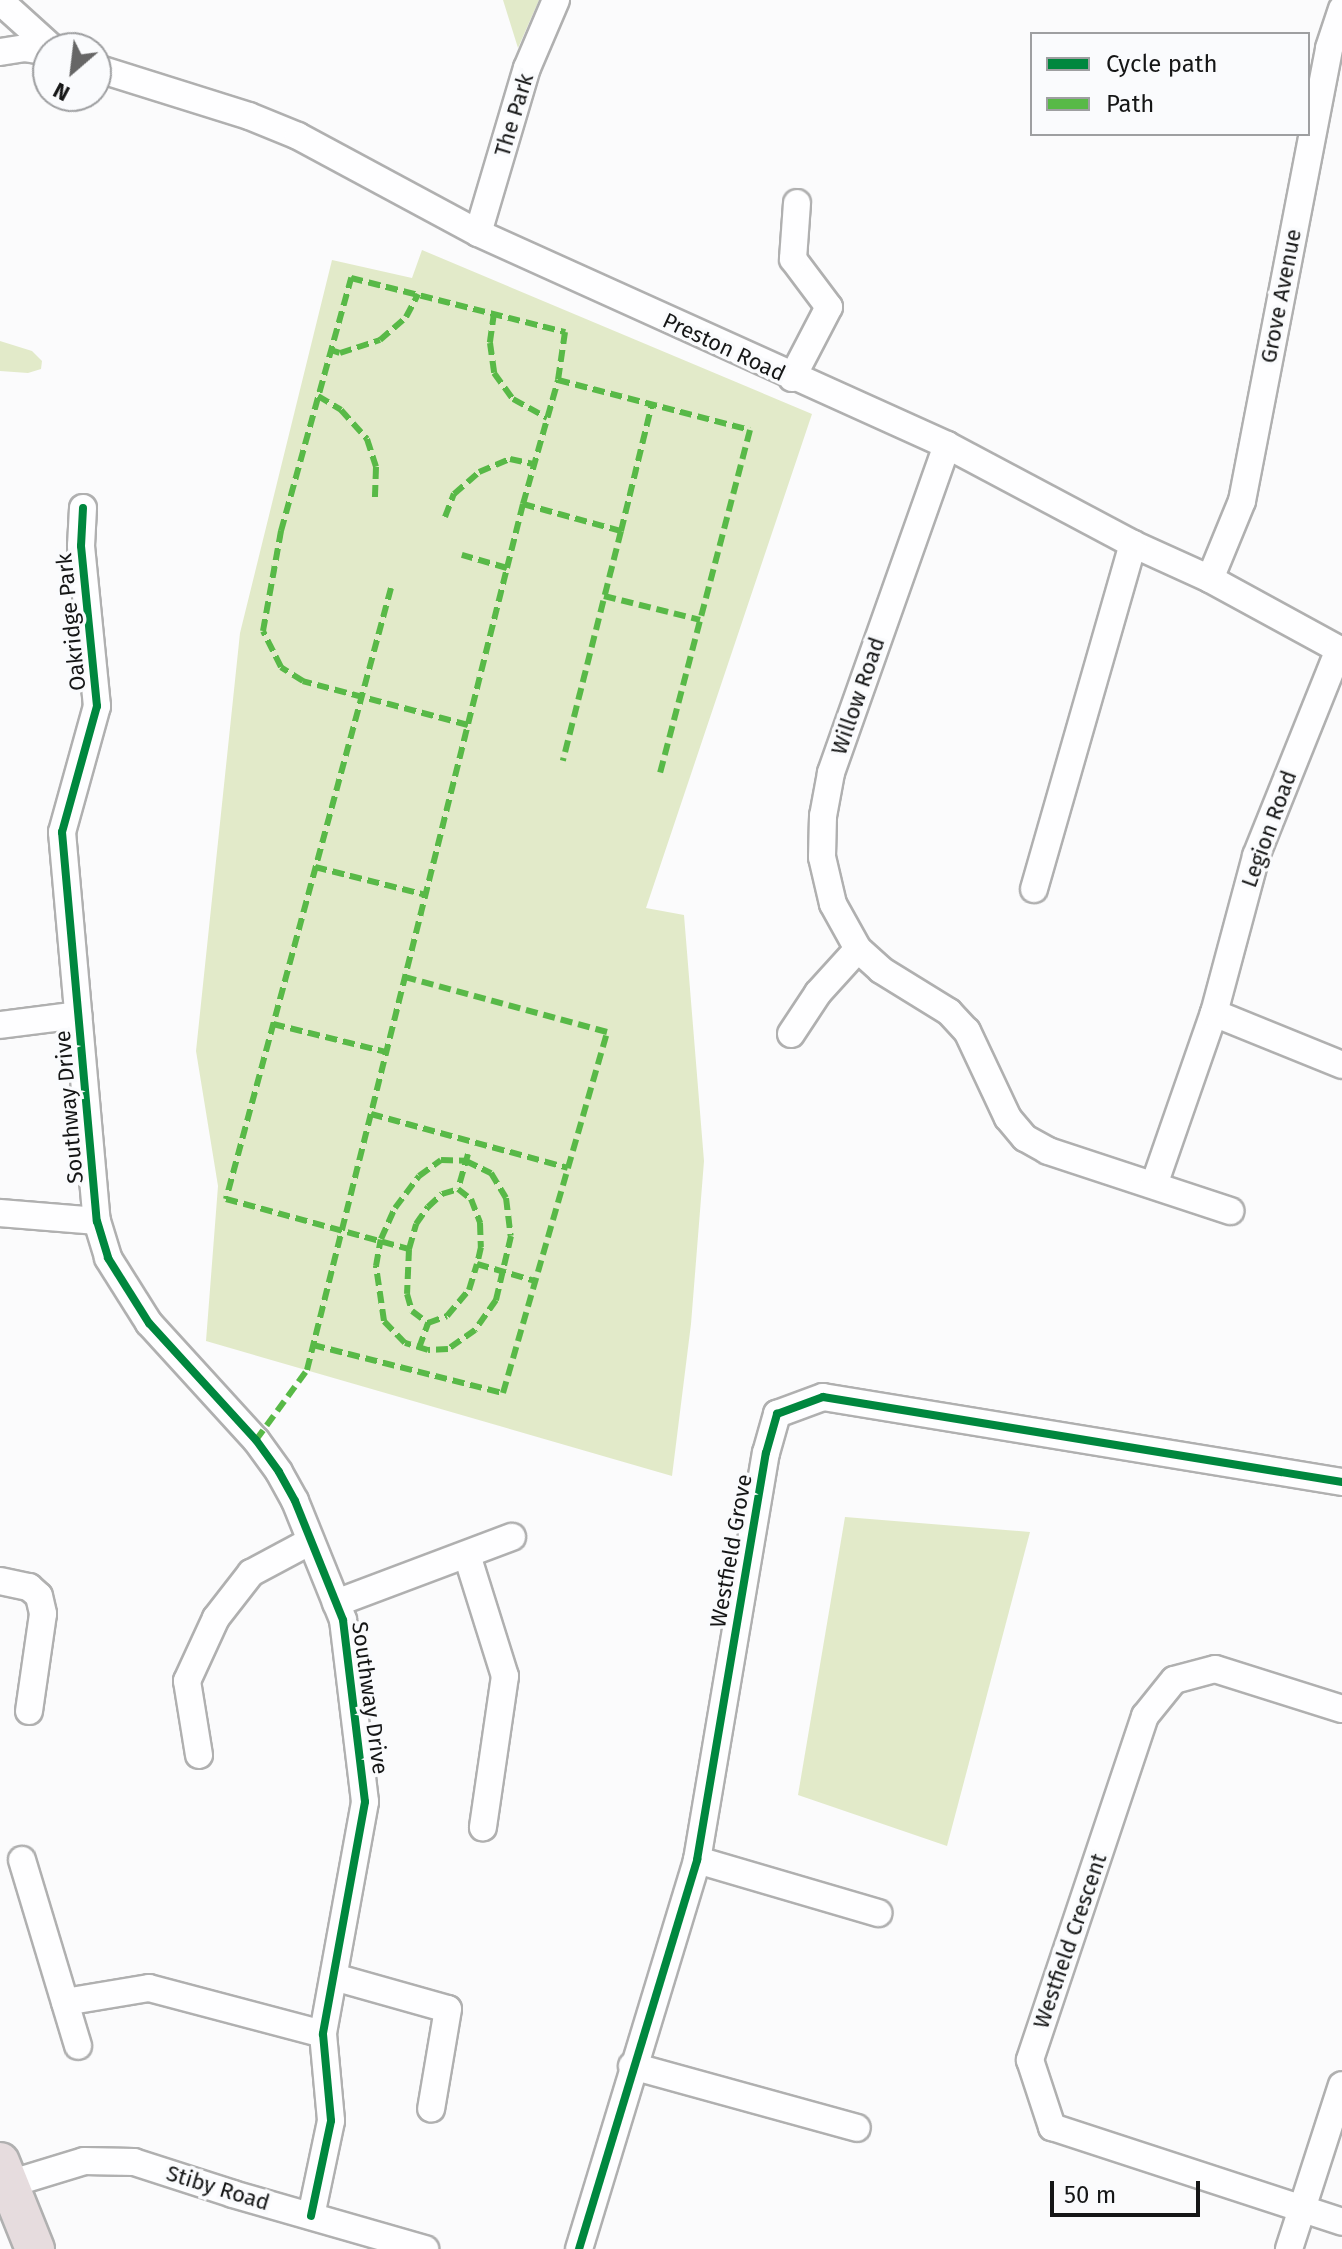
<!DOCTYPE html>
<html>
<head>
<meta charset="utf-8">
<style>
  body { margin:0 }
  #map { position:relative; width:1342px; height:2249px; overflow:hidden; background:#fbfbfc; font-family:"Fira Sans",sans-serif }
  div>[style] { position:absolute }
  .green>* { inset:0; background:#e2eac9 }
  .roads { filter:drop-shadow(2px 0 #b0b0b0) drop-shadow(-2px 0 #b0b0b0) drop-shadow(0 2px #b0b0b0) drop-shadow(0 -2px #b0b0b0) }
  .minor>* { height:26px; margin:-13px; padding:0 13px; transform-origin:13px; border-radius:13px; background:#fefeff }
  .highway>* { height:38px; margin:-19px; padding:0 19px; transform-origin:19px; border-radius:19px; background:#e6dcde }
  .quiet>* { height:6px; margin-top:-3px; transform-origin:0; background:repeating-linear-gradient(90deg,#58b947 0 12px,transparent 0 18px) }
  .cycleway>* { height:8px; margin:-4px; padding:0 4px; transform-origin:4px; border-radius:4px; background:#00873e }
  span { translate:-50% -50%; white-space:nowrap; text-align:center; line-height:1.15; -webkit-text-stroke:7px #fafbfd; paint-order:stroke }
  .street-label { font-size:22px; color:#151616 }
  .legend { position:absolute; left:1030px; top:32px; width:280px; height:104px; box-sizing:border-box; background:#fafbfd; border:2px solid #9e9fa1; margin:0; padding:10px 14px; list-style:none; font-size:24px; color:#151616 }
  .legend li { display:flex; align-items:center; gap:16px; height:40px }
  .legend b { width:40px; border:2px solid #9e9fa1 }
  .north { position:absolute; left:32px; top:32px; width:80px; height:80px; box-sizing:border-box; background:#fafbfd; border:2px solid #9e9fa1; border-radius:50%; rotate:208deg; font-size:22px; font-weight:700; line-height:32px; text-align:center; color:#151616 }
  .north::after { content:''; display:block; margin:auto; width:28px; height:36px; background:#666; clip-path:polygon(50% 0,100% 100%,50% 72%,0 100%) }
  .scale { position:absolute; left:1050px; top:2181px; width:150px; height:36px; box-sizing:border-box; border:4px solid #151616; border-top:0; padding-left:10px; font-size:24px; line-height:28px; white-space:nowrap; color:#151616; -webkit-text-stroke:6px #fafbfd; paint-order:stroke }
</style>
</head>
<body>
<div id="map">
  <div class="green">
    <div style="clip-path:polygon(503px 0,539px 0,518px 48px)"></div>
    <div style="clip-path:polygon(422px 250px,812px 414px,646px 908px,684px 915px,704px 1161px,691px 1324px,672px 1476px,206px 1341px,218px 1186px,196px 1051px,240px 633px,332px 260px,412px 278px)"></div>
    <div style="clip-path:polygon(0 341px,32px 351px,42px 361px,41px 369px,28px 373px,0 371px)"></div>
    <div style="clip-path:polygon(845px 1517px,1030px 1532px,947px 1846px,798px 1795px)"></div>
  </div>
  <div class="roads">
    <div class="minor">
      <div style="left:0;top:1px;width:70px;rotate:42.1deg"></div>
      <div style="left:0;top:52px;width:24px;rotate:-9deg"></div>
      <div style="left:24px;top:48px;width:24px;rotate:9deg"></div>
      <div style="left:96px;top:68px;width:160px;rotate:17.4deg"></div>
      <div style="left:249px;top:116px;width:53px;rotate:22.2deg"></div>
      <div style="left:298px;top:136px;width:204px;rotate:28.3deg"></div>
      <div style="left:478px;top:233px;width:515px;rotate:24.32deg"></div>
      <div style="left:947px;top:445px;width:211px;rotate:28deg"></div>
      <div style="left:1133px;top:544px;width:85px;rotate:24.4deg"></div>
      <div style="left:1210px;top:579px;width:150px;rotate:28.6deg"></div>
      <div style="left:478px;top:233px;width:172px;rotate:-73.5deg"></div>
      <div style="left:527px;top:68px;width:74px;rotate:-66.9deg"></div>
      <div style="left:792px;top:378px;width:80px;rotate:-62.5deg"></div>
      <div style="left:829px;top:307px;width:60px;rotate:-126.9deg"></div>
      <div style="left:793px;top:259px;width:56px;rotate:-85.9deg"></div>
      <div style="left:947px;top:445px;width:348px;rotate:109.5deg"></div>
      <div style="left:831px;top:773px;width:44px;rotate:100.5deg"></div>
      <div style="left:823px;top:816px;width:41px;rotate:91.4deg"></div>
      <div style="left:822px;top:857px;width:48px;rotate:76.8deg"></div>
      <div style="left:833px;top:904px;width:51px;rotate:60.9deg"></div>
      <div style="left:858px;top:949px;width:31px;rotate:42deg"></div>
      <div style="left:881px;top:970px;width:80px;rotate:31.7deg"></div>
      <div style="left:949px;top:1012px;width:26px;rotate:47deg"></div>
      <div style="left:967px;top:1031px;width:96px;rotate:64.8deg"></div>
      <div style="left:1008px;top:1118px;width:26px;rotate:50deg"></div>
      <div style="left:1025px;top:1138px;width:26px;rotate:29deg"></div>
      <div style="left:1048px;top:1151px;width:192px;rotate:18.2deg"></div>
      <div style="left:83px;top:508px;width:38px;rotate:93deg"></div>
      <div style="left:81px;top:546px;width:161px;rotate:84.3deg"></div>
      <div style="left:97px;top:706px;width:131px;rotate:105.5deg"></div>
      <div style="left:62px;top:832px;width:391px;rotate:84.9deg"></div>
      <div style="left:97px;top:1221px;width:39px;rotate:73deg"></div>
      <div style="left:108px;top:1258px;width:77px;rotate:57.8deg"></div>
      <div style="left:149px;top:1323px;width:159px;rotate:47.6deg"></div>
      <div style="left:256px;top:1440px;width:39px;rotate:54deg"></div>
      <div style="left:279px;top:1472px;width:33px;rotate:61deg"></div>
      <div style="left:295px;top:1501px;width:128px;rotate:68deg"></div>
      <div style="left:343px;top:1620px;width:183px;rotate:83.1deg"></div>
      <div style="left:365px;top:1802px;width:236px;rotate:100.3deg"></div>
      <div style="left:323px;top:2034px;width:87px;rotate:84.7deg"></div>
      <div style="left:331px;top:2121px;width:97px;rotate:101.9deg"></div>
      <div style="left:1210px;top:579px;width:84px;rotate:-67.7deg"></div>
      <div style="left:1242px;top:501px;width:461px;rotate:-79.1deg"></div>
      <div style="left:1329px;top:48px;width:41px;rotate:-71.6deg"></div>
      <div style="left:1034px;top:889px;width:359px;rotate:-74deg"></div>
      <div style="left:1214px;top:1013px;width:138px;rotate:22.1deg"></div>
      <div style="left:0;top:1025px;width:79px;rotate:-7.3deg"></div>
      <div style="left:791px;top:1034px;width:49px;rotate:-56.6deg"></div>
      <div style="left:818px;top:993px;width:59px;rotate:-47.7deg"></div>
      <div style="left:1154px;top:1185px;width:182px;rotate:-70.8deg"></div>
      <div style="left:1214px;top:1013px;width:163px;rotate:-75deg"></div>
      <div style="left:1256px;top:856px;width:222px;rotate:-68.1deg"></div>
      <div style="left:0;top:1213px;width:97px;rotate:4.7deg"></div>
      <div style="left:467px;top:1555px;width:127px;rotate:72.6deg"></div>
      <div style="left:505px;top:1676px;width:153px;rotate:98.3deg"></div>
      <div style="left:0;top:1581px;width:30px;rotate:12deg"></div>
      <div style="left:29px;top:1587px;width:13px;rotate:42deg"></div>
      <div style="left:39px;top:1596px;width:18px;rotate:77deg"></div>
      <div style="left:43px;top:1614px;width:98px;rotate:98.2deg"></div>
      <div style="left:336px;top:1603px;width:188px;rotate:-20.6deg"></div>
      <div style="left:1342px;top:1709px;width:133px;rotate:-162.5deg"></div>
      <div style="left:1215px;top:1669px;width:42px;rotate:165deg"></div>
      <div style="left:1174px;top:1680px;width:46px;rotate:128.9deg"></div>
      <div style="left:1145px;top:1716px;width:363px;rotate:108.5deg"></div>
      <div style="left:1030px;top:2060px;width:71px;rotate:71.8deg"></div>
      <div style="left:1052px;top:2127px;width:305px;rotate:18.1deg"></div>
      <div style="left:199px;top:1755px;width:75px;rotate:-99.2deg"></div>
      <div style="left:187px;top:1681px;width:69px;rotate:-65.3deg"></div>
      <div style="left:216px;top:1618px;width:57px;rotate:-52.1deg"></div>
      <div style="left:251px;top:1573px;width:66px;rotate:-28.1deg"></div>
      <div style="left:22px;top:1860px;width:194px;rotate:73.2deg"></div>
      <div style="left:697px;top:1860px;width:189px;rotate:16.3deg"></div>
      <div style="left:334px;top:1977px;width:118px;rotate:15.7deg"></div>
      <div style="left:448px;top:2009px;width:101px;rotate:99.6deg"></div>
      <div style="left:65px;top:2002px;width:85px;rotate:-9.5deg"></div>
      <div style="left:149px;top:1988px;width:180px;rotate:14.8deg"></div>
      <div style="left:632px;top:2066px;width:233px;rotate:15.4deg"></div>
      <div style="left:9px;top:2184px;width:78px;rotate:-17deg"></div>
      <div style="left:84px;top:2161px;width:50px;rotate:1.1deg"></div>
      <div style="left:134px;top:2162px;width:104px;rotate:17.9deg"></div>
      <div style="left:233px;top:2194px;width:200px;rotate:16deg"></div>
      <div style="left:579px;top:2249px;width:407px;rotate:-73.1deg"></div>
      <div style="left:697px;top:1860px;width:413px;rotate:-80.4deg"></div>
      <div style="left:766px;top:1453px;width:41px;rotate:-74.2deg"></div>
      <div style="left:777px;top:1414px;width:49px;rotate:-20.3deg"></div>
      <div style="left:823px;top:1397px;width:526px;rotate:9.3deg"></div>
      <div style="left:1289px;top:2249px;width:172px;rotate:-72.1deg"></div>
    </div>
    <div class="highway">
      <div style="left:0;top:2162px;width:94px;rotate:68.1deg"></div>
    </div>
  </div>
  <div class="quiet">
    <div style="left:494px;top:313px;width:30px;rotate:98deg"></div>
    <div style="left:490px;top:343px;width:30px;rotate:82deg"></div>
    <div style="left:494px;top:373px;width:32px;rotate:54deg"></div>
    <div style="left:513px;top:399px;width:39px;rotate:29deg"></div>
    <div style="left:331px;top:350px;width:9px;rotate:18deg"></div>
    <div style="left:340px;top:353px;width:42px;rotate:-18deg"></div>
    <div style="left:380px;top:340px;width:35px;rotate:-41deg"></div>
    <div style="left:406px;top:317px;width:26px;rotate:-62deg"></div>
    <div style="left:318px;top:396px;width:27px;rotate:31deg"></div>
    <div style="left:341px;top:410px;width:39px;rotate:48deg"></div>
    <div style="left:367px;top:439px;width:29px;rotate:72deg"></div>
    <div style="left:376px;top:467px;width:33px;rotate:92deg"></div>
    <div style="left:523px;top:504px;width:129px;rotate:-74.2deg"></div>
    <div style="left:445px;top:517px;width:25px;rotate:-69deg"></div>
    <div style="left:454px;top:494px;width:33px;rotate:-41deg"></div>
    <div style="left:479px;top:472px;width:34px;rotate:-23deg"></div>
    <div style="left:510px;top:459px;width:25px;rotate:12deg"></div>
    <div style="left:621px;top:531px;width:131px;rotate:-76.3deg"></div>
    <div style="left:507px;top:568px;width:66px;rotate:-76deg"></div>
    <div style="left:523px;top:504px;width:102px;rotate:15.4deg"></div>
    <div style="left:621px;top:531px;width:237px;rotate:104.2deg"></div>
    <div style="left:391px;top:588px;width:633px;rotate:105.11deg"></div>
    <div style="left:226px;top:1199px;width:190px;rotate:15.3deg"></div>
    <div style="left:409px;top:1249px;width:45px;rotate:92.5deg"></div>
    <div style="left:407px;top:1294px;width:18px;rotate:74deg"></div>
    <div style="left:412px;top:1311px;width:20px;rotate:37deg"></div>
    <div style="left:604px;top:596px;width:99px;rotate:14deg"></div>
    <div style="left:468px;top:725px;width:171px;rotate:-165.1deg"></div>
    <div style="left:303px;top:681px;width:26px;rotate:-148deg"></div>
    <div style="left:281px;top:667px;width:40px;rotate:-116.6deg"></div>
    <div style="left:263px;top:631px;width:102px;rotate:-79.8deg"></div>
    <div style="left:281px;top:531px;width:263px;rotate:-74.5deg"></div>
    <div style="left:351px;top:278px;width:221px;rotate:14.2deg"></div>
    <div style="left:565px;top:332px;width:49px;rotate:98.3deg"></div>
    <div style="left:558px;top:380px;width:198px;rotate:14.6deg"></div>
    <div style="left:750px;top:430px;width:354px;rotate:104.7deg"></div>
    <div style="left:315px;top:867px;width:114px;rotate:14.2deg"></div>
    <div style="left:273px;top:1024px;width:116px;rotate:13.9deg"></div>
    <div style="left:371px;top:1114px;width:204px;rotate:15.3deg"></div>
    <div style="left:468px;top:1154px;width:36px;rotate:106deg"></div>
    <div style="left:458px;top:1189px;width:16px;rotate:38deg"></div>
    <div style="left:471px;top:1199px;width:26px;rotate:69deg"></div>
    <div style="left:480px;top:1223px;width:24px;rotate:88deg"></div>
    <div style="left:481px;top:1247px;width:17px;rotate:103deg"></div>
    <div style="left:477px;top:1264px;width:60px;rotate:16.3deg"></div>
    <div style="left:441px;top:1160px;width:25px;rotate:2deg"></div>
    <div style="left:466px;top:1161px;width:28px;rotate:26deg"></div>
    <div style="left:491px;top:1173px;width:29px;rotate:59deg"></div>
    <div style="left:506px;top:1198px;width:38px;rotate:83deg"></div>
    <div style="left:511px;top:1236px;width:66px;rotate:103.2deg"></div>
    <div style="left:496px;top:1300px;width:37px;rotate:125deg"></div>
    <div style="left:475px;top:1330px;width:33px;rotate:145deg"></div>
    <div style="left:448px;top:1349px;width:20px;rotate:177deg"></div>
    <div style="left:428px;top:1350px;width:24px;rotate:-163deg"></div>
    <div style="left:405px;top:1343px;width:30px;rotate:-134deg"></div>
    <div style="left:384px;top:1321px;width:56px;rotate:-98.3deg"></div>
    <div style="left:376px;top:1266px;width:27px;rotate:-80deg"></div>
    <div style="left:381px;top:1239px;width:34px;rotate:-66deg"></div>
    <div style="left:395px;top:1208px;width:40px;rotate:-53deg"></div>
    <div style="left:419px;top:1176px;width:27px;rotate:-36deg"></div>
    <div style="left:409px;top:1249px;width:26px;rotate:-74deg"></div>
    <div style="left:416px;top:1224px;width:21px;rotate:-55deg"></div>
    <div style="left:428px;top:1207px;width:19px;rotate:-43deg"></div>
    <div style="left:442px;top:1194px;width:17px;rotate:-17deg"></div>
    <div style="left:313px;top:1345px;width:196px;rotate:14.2deg"></div>
    <div style="left:503px;top:1393px;width:376px;rotate:-73.9deg"></div>
    <div style="left:607px;top:1032px;width:209px;rotate:-164.8deg"></div>
    <div style="left:419px;top:1348px;width:27px;rotate:-70deg"></div>
    <div style="left:428px;top:1323px;width:20px;rotate:-20deg"></div>
    <div style="left:447px;top:1316px;width:34px;rotate:-50deg"></div>
    <div style="left:469px;top:1290px;width:27px;rotate:-73deg"></div>
    <div style="left:256px;top:1440px;width:87px;rotate:-53.9deg"></div>
    <div style="left:307px;top:1370px;width:827px;rotate:-76deg"></div>
    <div style="left:507px;top:568px;width:47px;rotate:-163.9deg"></div>
  </div>
  <div class="cycleway">
    <div style="left:83px;top:508px;width:38px;rotate:93deg"></div>
    <div style="left:81px;top:546px;width:161px;rotate:84.3deg"></div>
    <div style="left:97px;top:706px;width:131px;rotate:105.5deg"></div>
    <div style="left:62px;top:832px;width:391px;rotate:84.9deg"></div>
    <div style="left:97px;top:1221px;width:39px;rotate:73deg"></div>
    <div style="left:108px;top:1258px;width:77px;rotate:57.8deg"></div>
    <div style="left:149px;top:1323px;width:159px;rotate:47.6deg"></div>
    <div style="left:256px;top:1440px;width:39px;rotate:54deg"></div>
    <div style="left:279px;top:1472px;width:33px;rotate:61deg"></div>
    <div style="left:295px;top:1501px;width:128px;rotate:68deg"></div>
    <div style="left:343px;top:1620px;width:183px;rotate:83.1deg"></div>
    <div style="left:365px;top:1802px;width:236px;rotate:100.3deg"></div>
    <div style="left:323px;top:2034px;width:87px;rotate:84.7deg"></div>
    <div style="left:331px;top:2121px;width:97px;rotate:101.9deg"></div>
    <div style="left:579px;top:2249px;width:407px;rotate:-73.1deg"></div>
    <div style="left:697px;top:1860px;width:413px;rotate:-80.4deg"></div>
    <div style="left:766px;top:1453px;width:41px;rotate:-74.2deg"></div>
    <div style="left:777px;top:1414px;width:49px;rotate:-20.3deg"></div>
    <div style="left:823px;top:1397px;width:526px;rotate:9.3deg"></div>
  </div>
  <div class="street-label">
    <span style="left:514px;top:115px;rotate:-73deg">The Park</span>
    <span style="left:1281px;top:296px;rotate:-79deg">Grove Avenue</span>
    <span style="left:724px;top:347px;rotate:25deg">Preston Road</span>
    <span style="left:71px;top:622px;rotate:-96deg">Oakridge Park</span>
    <span style="left:858px;top:696px;rotate:-71deg">Willow Road</span>
    <span style="left:1269px;top:829px;rotate:-70deg">Legion Road</span>
    <span style="left:69px;top:1107px;rotate:-95deg">Southway Drive</span>
    <span style="left:731px;top:1551px;rotate:-80deg">Westfield Grove</span>
    <span style="left:370px;top:1698px;rotate:82deg">Southway Drive</span>
    <span style="left:1070px;top:1941px;rotate:-71deg">Westfield Crescent</span>
    <span style="left:218px;top:2188px;rotate:17deg">Stiby Road</span>
  </div>
  <ul class="legend">
  <li><b style="height:10px;background:#00873e"></b>Cycle path</li>
  <li><b style="height:10px;background:#58b947"></b>Path</li>
  </ul>
  <div class="north">N</div>
  <div class="scale">50 m</div>
</div>
</body>
</html>
